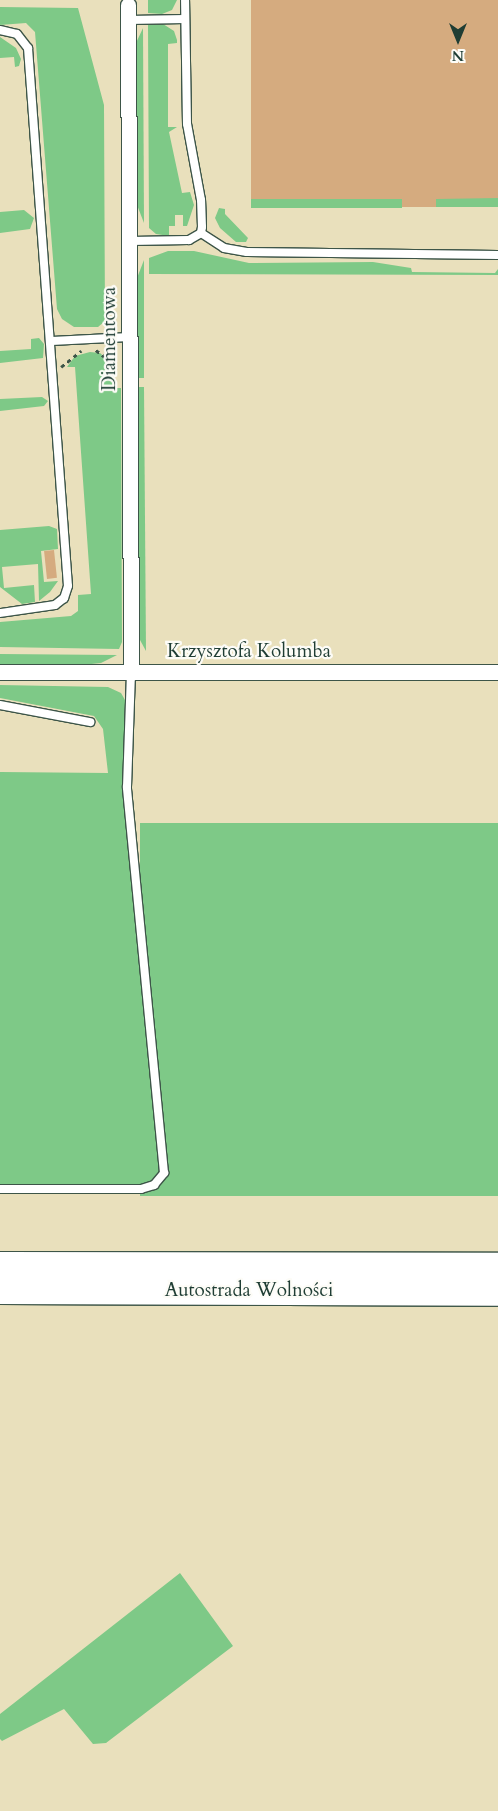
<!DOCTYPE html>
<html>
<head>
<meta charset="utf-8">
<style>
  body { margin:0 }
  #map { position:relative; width:498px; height:1811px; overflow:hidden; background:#e9e0bc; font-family:Cardo,serif }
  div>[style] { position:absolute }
  .green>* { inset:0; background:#7ec987; transform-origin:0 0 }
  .building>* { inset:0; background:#d5ab7f; transform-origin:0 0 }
  .path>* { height:2.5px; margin-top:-1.25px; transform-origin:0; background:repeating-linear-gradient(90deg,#3d5548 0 4px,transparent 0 8px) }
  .roads { filter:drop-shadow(1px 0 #3d5548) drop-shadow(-1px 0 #3d5548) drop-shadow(0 1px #3d5548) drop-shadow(0 -1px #3d5548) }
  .lane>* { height:8px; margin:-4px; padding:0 4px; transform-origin:4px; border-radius:4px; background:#fff }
  .street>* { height:15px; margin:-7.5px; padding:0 7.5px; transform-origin:7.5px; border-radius:7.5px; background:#fff }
  .highway>* { height:28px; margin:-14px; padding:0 14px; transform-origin:14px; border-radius:14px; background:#fff }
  span { translate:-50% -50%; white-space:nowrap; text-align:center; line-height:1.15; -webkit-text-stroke:4.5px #fdfcf7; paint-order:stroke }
  .street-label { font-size:19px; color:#1f3d34 }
  .north { position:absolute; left:433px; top:15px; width:50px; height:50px; -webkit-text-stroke:4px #fdfcf7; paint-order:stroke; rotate:180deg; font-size:14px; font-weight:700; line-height:20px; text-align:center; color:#1f3d34 }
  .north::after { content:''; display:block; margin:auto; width:18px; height:22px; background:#1f3d34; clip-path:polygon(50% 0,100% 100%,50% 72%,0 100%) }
</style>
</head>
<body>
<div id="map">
  <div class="green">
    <div style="clip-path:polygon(148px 0,177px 0,172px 10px,162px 14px,148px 13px)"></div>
    <div style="clip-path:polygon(0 7px,78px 8px,104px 105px,105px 321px,98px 327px,74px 327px,62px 319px,57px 309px,35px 32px,26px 23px,0 25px)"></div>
    <div style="clip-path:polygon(163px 24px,174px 31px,177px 40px,177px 43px,168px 44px,168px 127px,177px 127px,169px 132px,182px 193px,190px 192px,194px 205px,187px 226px,183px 226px,183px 215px,175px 215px,175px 226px,169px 226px,169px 236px,156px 234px,149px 228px,148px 25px)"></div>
    <div style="clip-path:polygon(143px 28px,144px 223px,137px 205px,136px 43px)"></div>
    <div style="clip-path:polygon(0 37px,16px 48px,21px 59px,19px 66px,15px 67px,14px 57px,0 58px)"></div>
    <div style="left:498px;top:198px;width:9px;height:62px;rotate:90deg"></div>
    <div style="left:251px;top:199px;width:151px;height:9px"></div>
    <div style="clip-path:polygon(219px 208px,225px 209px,225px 214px,248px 238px,246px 242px,236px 242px,220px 228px,215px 218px)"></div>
    <div style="clip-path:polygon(24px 210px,34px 218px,30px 229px,0 233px,0 212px)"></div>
    <div style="clip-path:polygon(168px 251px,194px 251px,249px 263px,373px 262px,411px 268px,412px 272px,495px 273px,498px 269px,498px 275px,149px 274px,149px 258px)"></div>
    <div style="clip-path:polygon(144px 260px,144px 378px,137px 378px,137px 278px)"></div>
    <div style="clip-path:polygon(39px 338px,44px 344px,43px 358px,0 363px,0 351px,31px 349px,31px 339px)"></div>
    <div style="clip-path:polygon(90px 352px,100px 353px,110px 362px,117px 388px,121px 388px,122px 642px,119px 649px,0 647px,0 622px,71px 616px,78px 611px,78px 595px,91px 594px,75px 367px,67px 367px,75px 356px)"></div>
    <div style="clip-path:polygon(137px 387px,144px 387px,146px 651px,140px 640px)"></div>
    <div style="clip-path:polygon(42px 397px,48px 401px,44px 406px,0 411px,0 399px)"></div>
    <div style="clip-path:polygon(49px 526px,57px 529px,58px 549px,41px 551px,44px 582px,58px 581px,50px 592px,39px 601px,38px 564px,2px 567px,4px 588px,34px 585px,35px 602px,22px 604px,0 587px,0 530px)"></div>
    <div style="clip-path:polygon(0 654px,117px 655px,101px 663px,82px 665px,0 664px)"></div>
    <div style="clip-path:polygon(0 685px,108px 687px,121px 693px,125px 700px,124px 788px,161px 1169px,153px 1182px,138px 1186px,0 1186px,0 772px,108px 773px,103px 729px,94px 716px,0 698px)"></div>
    <div style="left:498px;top:823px;width:373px;height:358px;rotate:90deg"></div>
    <div style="clip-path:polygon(180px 1573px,233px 1646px,106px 1743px,93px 1744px,64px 1709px,2px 1741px,0 1739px,0 1714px)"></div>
  </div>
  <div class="building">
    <div style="clip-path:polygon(251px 0,498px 0,498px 198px,436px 199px,436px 207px,402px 207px,402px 199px,251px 199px)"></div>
    <div style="left:54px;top:550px;width:28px;height:10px;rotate:84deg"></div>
  </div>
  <div class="path">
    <div style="left:96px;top:350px;width:24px;rotate:38deg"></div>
    <div style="left:61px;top:367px;width:26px;rotate:-39deg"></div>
  </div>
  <div class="roads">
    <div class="lane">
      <div style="left:128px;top:20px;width:57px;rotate:-1deg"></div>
      <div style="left:0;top:30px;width:17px;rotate:13deg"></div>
      <div style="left:17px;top:34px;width:18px;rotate:52deg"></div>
      <div style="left:28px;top:48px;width:539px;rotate:85.75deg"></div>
      <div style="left:68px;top:586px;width:13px;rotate:108deg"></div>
      <div style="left:64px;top:598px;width:11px;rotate:142deg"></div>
      <div style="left:55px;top:605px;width:56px;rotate:171.7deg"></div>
      <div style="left:201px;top:233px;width:27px;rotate:33deg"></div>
      <div style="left:224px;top:248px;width:23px;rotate:10deg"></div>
      <div style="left:247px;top:252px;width:251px;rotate:0.7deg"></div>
      <div style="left:130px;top:241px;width:59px;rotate:-1deg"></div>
      <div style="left:189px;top:240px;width:14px;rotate:-30deg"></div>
      <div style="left:201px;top:233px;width:6px;rotate:-81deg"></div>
      <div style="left:202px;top:227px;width:27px;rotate:-92deg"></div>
      <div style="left:201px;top:200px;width:77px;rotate:-100.4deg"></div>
      <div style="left:187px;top:124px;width:124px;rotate:-90.9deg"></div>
      <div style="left:51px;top:341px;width:79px;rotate:-2.9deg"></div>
      <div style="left:0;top:705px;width:92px;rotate:10.7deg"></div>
      <div style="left:0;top:1189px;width:141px"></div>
      <div style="left:141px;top:1189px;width:14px;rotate:-17deg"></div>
      <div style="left:154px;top:1185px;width:16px;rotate:-50deg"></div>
      <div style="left:164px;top:1173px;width:388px;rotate:-95.5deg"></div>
      <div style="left:127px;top:787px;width:114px;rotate:-88deg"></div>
    </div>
    <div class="street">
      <div style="left:128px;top:5px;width:668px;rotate:89.74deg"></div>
      <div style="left:0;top:672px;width:498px"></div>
    </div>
    <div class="highway">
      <div style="left:0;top:1266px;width:498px;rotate:0.1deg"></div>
      <div style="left:0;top:1290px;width:498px;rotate:0.2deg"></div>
    </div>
  </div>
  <div class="street-label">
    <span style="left:110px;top:339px;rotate:-90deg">Diamentowa</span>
    <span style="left:249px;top:652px">Krzysztofa Kolumba</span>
    <span style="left:249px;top:1291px">Autostrada Wolności</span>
  </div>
  <div class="north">N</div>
</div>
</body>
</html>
